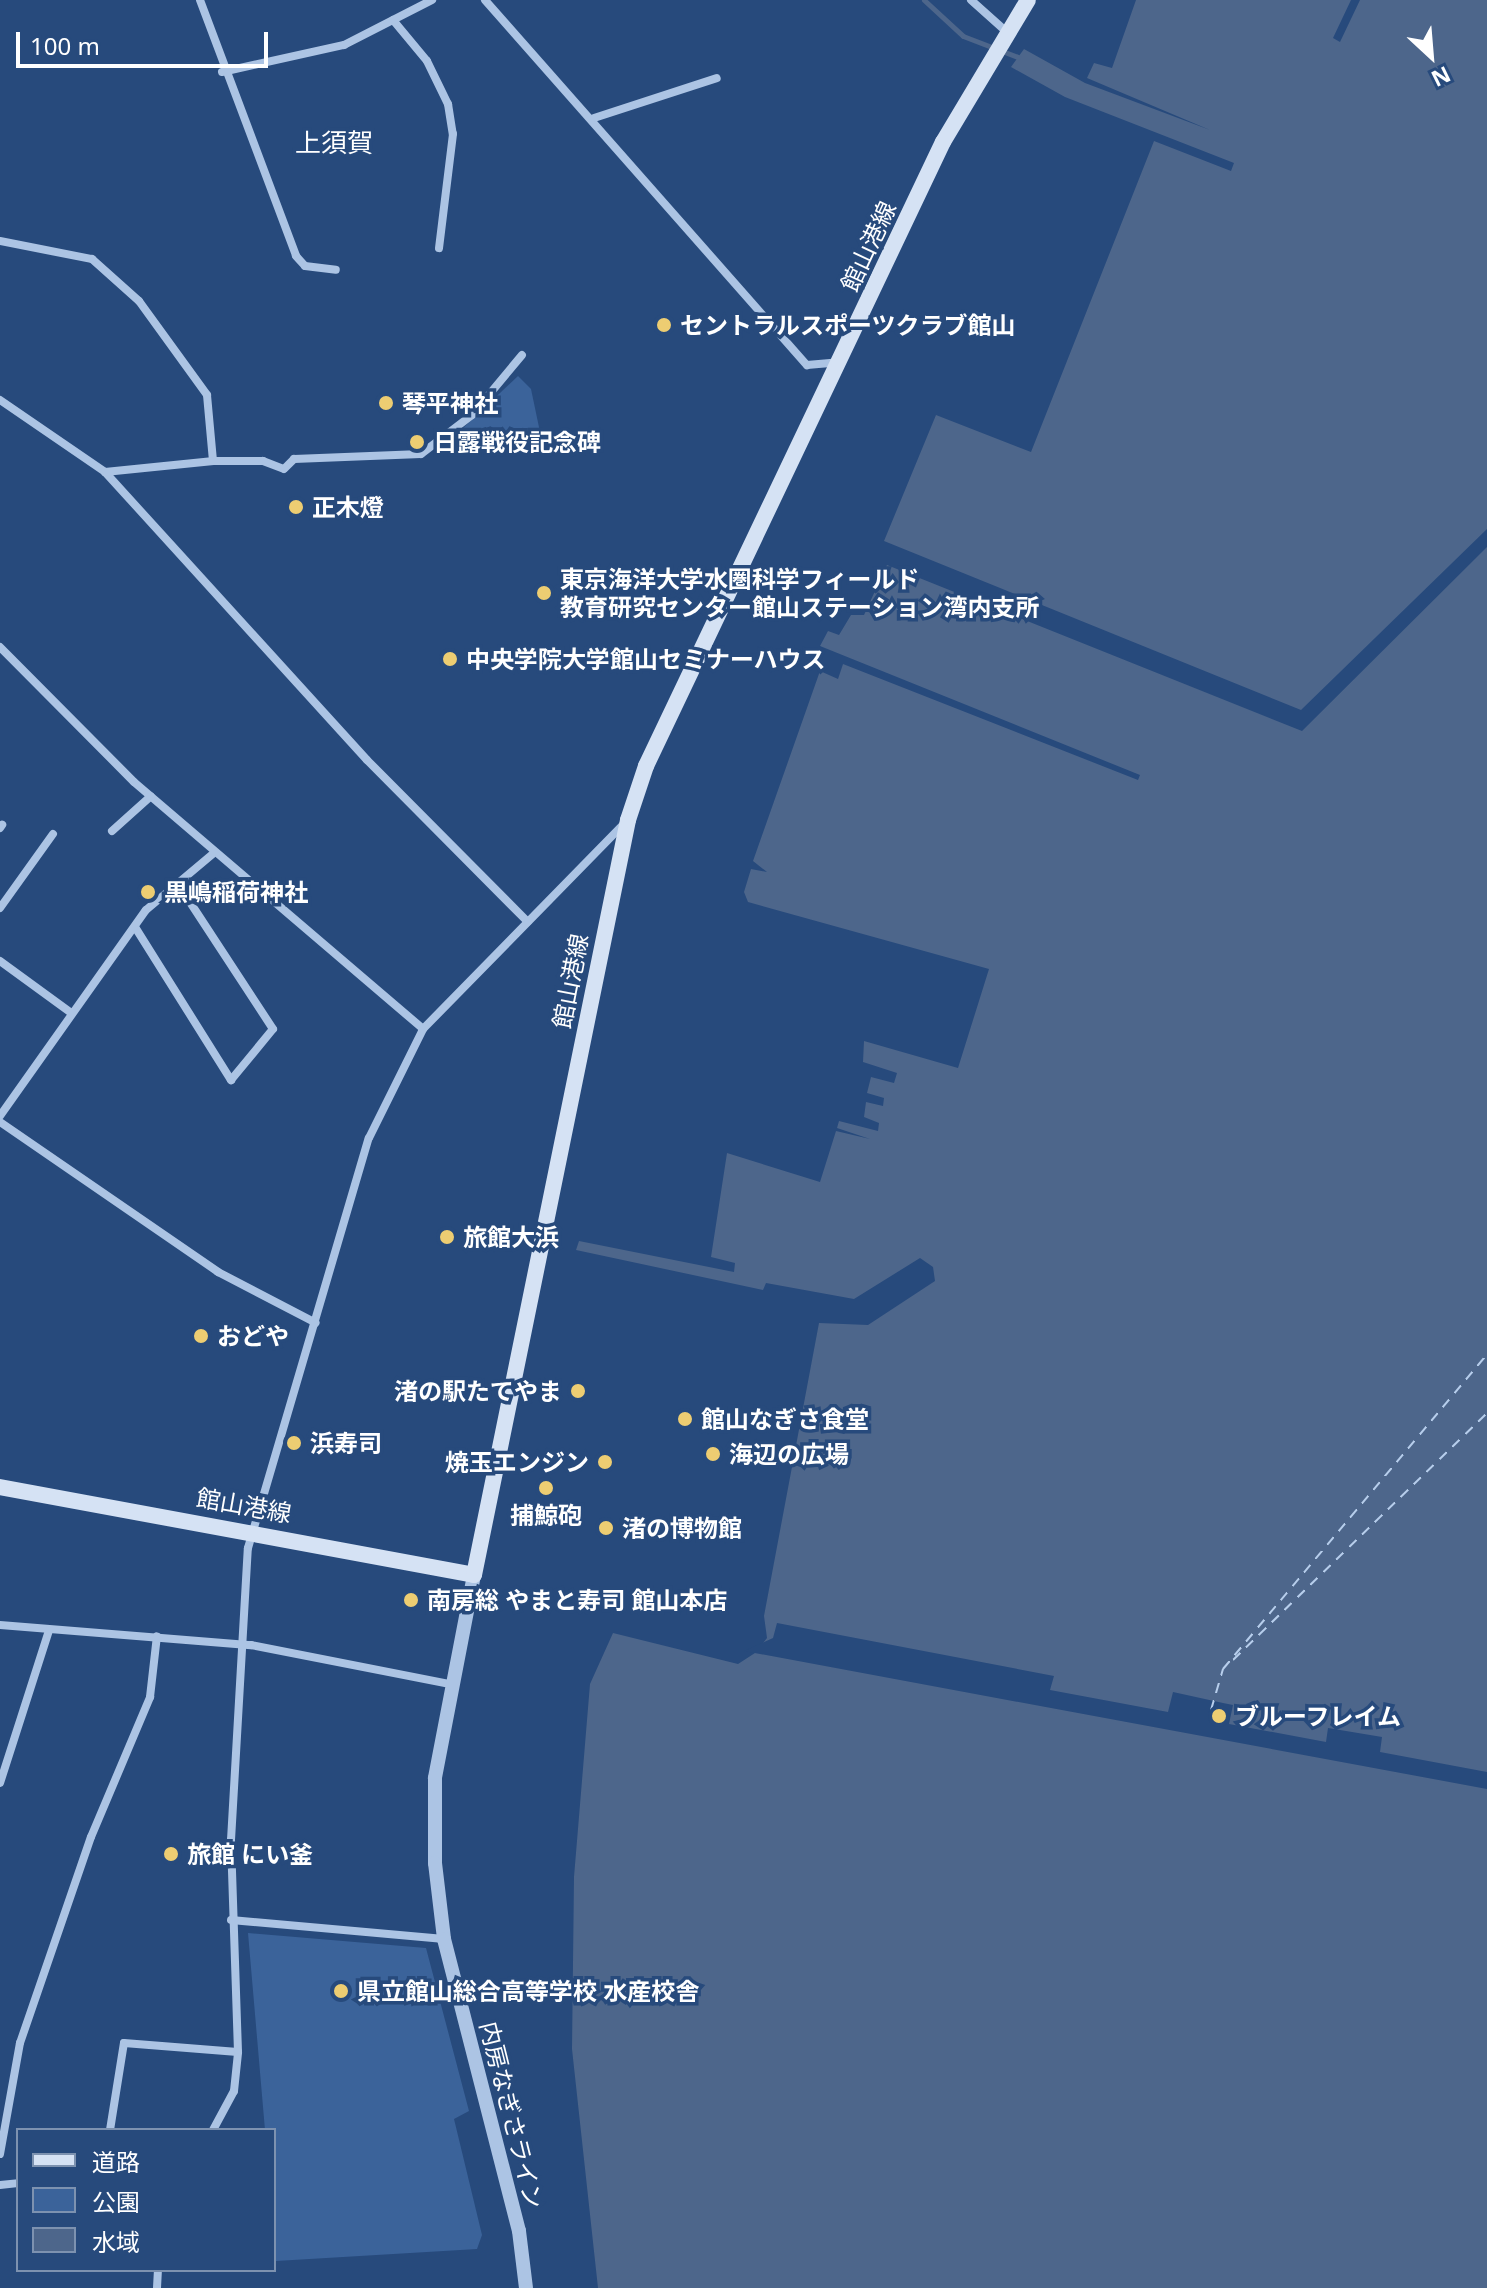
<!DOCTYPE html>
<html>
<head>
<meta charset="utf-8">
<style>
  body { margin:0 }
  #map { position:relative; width:1487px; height:2288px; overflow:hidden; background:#274a7c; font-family:"Noto Sans","Noto Sans JP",sans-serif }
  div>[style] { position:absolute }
  .green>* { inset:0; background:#3b639a }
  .water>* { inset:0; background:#4d668b }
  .pier>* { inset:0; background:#274a7c }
  .stream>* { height:5px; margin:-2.5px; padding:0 2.5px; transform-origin:2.5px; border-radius:2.5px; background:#4d668b }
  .ferry>* { height:2px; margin-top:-1px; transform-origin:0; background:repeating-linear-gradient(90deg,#b7ceec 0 10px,transparent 0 18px) }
  .minor>* { height:8px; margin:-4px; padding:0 4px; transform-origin:4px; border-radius:4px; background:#acc4e4 }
  .tertiary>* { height:14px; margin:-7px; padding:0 7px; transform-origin:7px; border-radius:7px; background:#acc4e4 }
  .secondary>* { height:16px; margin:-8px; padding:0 8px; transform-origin:8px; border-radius:8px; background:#d5e2f4 }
  .dots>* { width:22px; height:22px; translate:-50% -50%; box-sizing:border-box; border:4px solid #274a7c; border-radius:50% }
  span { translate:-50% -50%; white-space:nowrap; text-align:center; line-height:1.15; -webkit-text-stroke:7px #274a7c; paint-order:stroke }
  .street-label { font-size:24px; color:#fff }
  .poi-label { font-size:24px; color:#fff; font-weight:700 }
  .left { translate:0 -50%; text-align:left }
  .right { translate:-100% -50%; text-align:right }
  .neighbourhood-label { font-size:26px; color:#fff }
  .legend { position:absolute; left:16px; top:2128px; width:260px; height:144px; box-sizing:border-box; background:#274a7c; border:2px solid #7d92b0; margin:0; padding:10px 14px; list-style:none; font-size:24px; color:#fff }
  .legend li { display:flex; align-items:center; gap:16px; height:40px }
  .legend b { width:40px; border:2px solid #7d92b0 }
  .north { position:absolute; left:1391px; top:16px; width:80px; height:80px; -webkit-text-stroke:6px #274a7c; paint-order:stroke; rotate:154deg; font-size:22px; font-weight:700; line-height:32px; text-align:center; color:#fff }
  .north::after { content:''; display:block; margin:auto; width:28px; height:36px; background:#fff; clip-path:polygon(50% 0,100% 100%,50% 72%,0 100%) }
  .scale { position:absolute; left:16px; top:32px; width:252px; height:36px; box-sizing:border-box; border:4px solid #fff; border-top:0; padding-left:10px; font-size:24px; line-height:28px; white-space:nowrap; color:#fff; -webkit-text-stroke:6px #274a7c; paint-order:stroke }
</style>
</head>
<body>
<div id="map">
  <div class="green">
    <div style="clip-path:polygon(518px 376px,531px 389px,540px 432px,443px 447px)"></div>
    <div style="clip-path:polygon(248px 1933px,426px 1948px,469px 2111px,454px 2119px,482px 2235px,477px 2249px,276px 2261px,274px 2130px,265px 2130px)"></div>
  </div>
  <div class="water">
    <div style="clip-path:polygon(1136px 0,1351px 0,1333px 38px,1340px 42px,1360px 0,1487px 0,1487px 529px,1301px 710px,884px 541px,936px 415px,1031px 452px,1154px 141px,1231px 171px,1234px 163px,1065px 97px,1011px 67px,1024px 49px,1085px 83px,1210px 130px,1087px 78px,1094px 63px,1112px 68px)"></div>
    <div style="clip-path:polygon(1487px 547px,1487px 2288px,598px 2288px,572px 2049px,574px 1877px,590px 1684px,613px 1633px,738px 1664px,755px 1653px,767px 1638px,764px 1616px,819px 1323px,868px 1325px,935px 1281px,933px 1267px,920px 1258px,854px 1299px,766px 1283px,763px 1290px,576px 1250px,579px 1241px,734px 1272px,735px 1263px,711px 1257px,727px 1153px,820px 1182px,836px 1131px,870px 1139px,837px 1128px,839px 1121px,878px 1131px,879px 1123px,864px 1117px,866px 1102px,883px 1106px,884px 1098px,867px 1093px,871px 1077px,894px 1083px,897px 1073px,863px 1062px,864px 1041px,958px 1068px,989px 969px,748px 902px,744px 892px,751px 869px,767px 872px,753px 861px,820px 671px,838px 679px,843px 664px,1138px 780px,1140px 775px,820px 646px,828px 631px,839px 635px,851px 615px,864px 615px,887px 565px,1302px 731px)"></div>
  </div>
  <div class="pier">
    <div style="clip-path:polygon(777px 1623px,1054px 1676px,1050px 1690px,1168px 1712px,1173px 1692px,1223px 1703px,1233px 1705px,1229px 1724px,1326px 1742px,1328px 1728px,1382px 1737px,1380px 1752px,1487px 1772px,1487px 1789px,744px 1651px,773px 1638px)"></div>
  </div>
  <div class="stream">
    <div style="left:924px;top:0;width:53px;rotate:42.7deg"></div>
    <div style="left:963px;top:36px;width:59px;rotate:20.9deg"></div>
  </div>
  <div class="ferry">
    <div style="left:1233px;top:1660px;width:354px;rotate:-44.2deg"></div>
    <div style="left:1211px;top:1710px;width:43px;rotate:-73.7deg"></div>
    <div style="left:1223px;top:1669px;width:411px;rotate:-50deg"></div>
  </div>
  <div class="minor">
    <div style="left:200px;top:0;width:273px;rotate:69.4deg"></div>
    <div style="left:296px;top:256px;width:13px;rotate:48deg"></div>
    <div style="left:305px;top:266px;width:31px;rotate:7deg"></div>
    <div style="left:485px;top:0;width:487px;rotate:48.6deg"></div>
    <div style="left:807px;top:365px;width:32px;rotate:-5deg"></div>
    <div style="left:971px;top:0;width:51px;rotate:41.8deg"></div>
    <div style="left:393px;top:20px;width:53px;rotate:50.3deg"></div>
    <div style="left:427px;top:61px;width:48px;rotate:64deg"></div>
    <div style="left:448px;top:104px;width:30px;rotate:81deg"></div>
    <div style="left:453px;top:134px;width:115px;rotate:97deg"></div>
    <div style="left:222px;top:72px;width:125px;rotate:-12.5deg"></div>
    <div style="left:344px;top:45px;width:99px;rotate:-27.1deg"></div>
    <div style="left:594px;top:118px;width:129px;rotate:-18deg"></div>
    <div style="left:0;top:241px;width:94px;rotate:11.1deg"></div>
    <div style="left:92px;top:259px;width:63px;rotate:41.8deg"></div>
    <div style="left:139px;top:301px;width:116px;rotate:54.1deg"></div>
    <div style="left:207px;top:395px;width:66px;rotate:84.8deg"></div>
    <div style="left:0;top:400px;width:127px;rotate:34.4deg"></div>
    <div style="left:105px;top:472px;width:389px;rotate:47.7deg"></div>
    <div style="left:367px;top:760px;width:228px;rotate:45.2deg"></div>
    <div style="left:105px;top:472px;width:109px;rotate:-5.8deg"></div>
    <div style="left:213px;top:461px;width:50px"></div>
    <div style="left:263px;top:461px;width:22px;rotate:21deg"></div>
    <div style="left:284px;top:469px;width:14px;rotate:-45deg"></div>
    <div style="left:294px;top:459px;width:127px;rotate:-2.3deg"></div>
    <div style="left:421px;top:454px;width:64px;rotate:-37.4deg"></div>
    <div style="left:472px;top:415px;width:78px;rotate:-50.2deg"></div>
    <div style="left:0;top:647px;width:190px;rotate:45.2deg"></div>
    <div style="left:134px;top:782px;width:380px;rotate:40.5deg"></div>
    <div style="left:0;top:828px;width:4px;rotate:-56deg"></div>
    <div style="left:112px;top:831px;width:52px;rotate:-41.9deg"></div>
    <div style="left:0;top:908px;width:91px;rotate:-54.4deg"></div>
    <div style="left:135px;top:927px;width:181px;rotate:57.9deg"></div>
    <div style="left:231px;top:1080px;width:66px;rotate:-50.5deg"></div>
    <div style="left:273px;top:1029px;width:170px;rotate:-123.2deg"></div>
    <div style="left:0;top:961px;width:87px;rotate:36.1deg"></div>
    <div style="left:0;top:1116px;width:252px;rotate:-54.7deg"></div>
    <div style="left:146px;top:910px;width:89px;rotate:-40deg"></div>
    <div style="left:0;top:1122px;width:265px;rotate:34.5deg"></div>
    <div style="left:218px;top:1272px;width:110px;rotate:27.5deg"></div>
    <div style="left:0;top:1625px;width:252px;rotate:4.6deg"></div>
    <div style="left:251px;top:1645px;width:203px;rotate:11.1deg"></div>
    <div style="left:0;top:1783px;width:161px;rotate:-72.2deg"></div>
    <div style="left:231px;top:1920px;width:214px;rotate:5.1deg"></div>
    <div style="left:110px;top:2130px;width:88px;rotate:-80.9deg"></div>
    <div style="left:124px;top:2043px;width:114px;rotate:4.5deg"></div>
    <div style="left:213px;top:2130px;width:44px;rotate:-61.7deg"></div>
    <div style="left:234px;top:2091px;width:39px;rotate:-84deg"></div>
    <div style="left:238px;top:2052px;width:212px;rotate:-91.9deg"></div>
    <div style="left:231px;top:1840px;width:292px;rotate:-86.7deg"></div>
    <div style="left:248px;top:1548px;width:427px;rotate:-73.6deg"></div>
    <div style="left:369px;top:1138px;width:122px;rotate:-63.6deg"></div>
    <div style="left:423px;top:1029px;width:289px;rotate:-45.6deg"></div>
    <div style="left:0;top:2154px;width:113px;rotate:-79.8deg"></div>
    <div style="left:20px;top:2043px;width:218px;rotate:-71deg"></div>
    <div style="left:91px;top:1837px;width:152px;rotate:-67.1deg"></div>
    <div style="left:150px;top:1697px;width:61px;rotate:-83.5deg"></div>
    <div style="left:0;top:2185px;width:18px;rotate:-6deg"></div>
    <div style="left:157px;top:2288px;width:18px;rotate:-87deg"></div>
  </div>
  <div class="tertiary">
    <div style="left:474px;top:1575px;width:207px;rotate:100.9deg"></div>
    <div style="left:435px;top:1778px;width:85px;rotate:90deg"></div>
    <div style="left:435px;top:1863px;width:77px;rotate:83.2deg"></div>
    <div style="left:444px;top:1939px;width:301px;rotate:75.6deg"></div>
    <div style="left:519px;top:2231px;width:57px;rotate:83deg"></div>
  </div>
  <div class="secondary">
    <div style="left:0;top:1487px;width:482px;rotate:10.5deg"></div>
    <div style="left:474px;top:1575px;width:771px;rotate:-78.47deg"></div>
    <div style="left:628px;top:820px;width:57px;rotate:-71.6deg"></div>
    <div style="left:646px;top:766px;width:691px;rotate:-64.55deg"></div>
    <div style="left:943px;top:142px;width:165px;rotate:-59.1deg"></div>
  </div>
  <div class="dots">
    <div style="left:664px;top:325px;background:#edcd72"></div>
    <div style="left:386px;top:403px;background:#edcd72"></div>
    <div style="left:417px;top:442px;background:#edcd72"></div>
    <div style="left:296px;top:507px;background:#edcd72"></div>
    <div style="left:544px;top:593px;background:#edcd72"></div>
    <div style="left:450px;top:659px;background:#edcd72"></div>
    <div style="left:148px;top:892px;background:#edcd72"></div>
    <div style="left:447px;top:1237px;background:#edcd72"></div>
    <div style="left:201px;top:1336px;background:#edcd72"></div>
    <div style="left:578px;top:1391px;background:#edcd72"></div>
    <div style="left:685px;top:1419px;background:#edcd72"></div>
    <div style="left:294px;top:1443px;background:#edcd72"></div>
    <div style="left:713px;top:1454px;background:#edcd72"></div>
    <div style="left:605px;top:1462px;background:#edcd72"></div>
    <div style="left:546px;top:1488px;background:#edcd72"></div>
    <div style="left:606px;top:1528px;background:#edcd72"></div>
    <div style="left:411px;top:1600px;background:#edcd72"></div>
    <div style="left:1219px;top:1716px;background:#edcd72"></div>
    <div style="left:171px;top:1854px;background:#edcd72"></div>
    <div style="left:341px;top:1991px;background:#edcd72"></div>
  </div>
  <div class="street-label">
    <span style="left:868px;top:246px;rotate:-65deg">館山港線</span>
    <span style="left:570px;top:981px;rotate:-79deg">館山港線</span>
    <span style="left:244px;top:1505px;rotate:10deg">館山港線</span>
    <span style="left:512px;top:2115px;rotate:76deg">内房なぎさライン</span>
  </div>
  <div class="poi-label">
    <span class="left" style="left:680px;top:325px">セントラルスポーツクラブ館山</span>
    <span class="left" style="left:402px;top:403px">琴平神社</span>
    <span class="left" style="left:433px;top:442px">日露戦役記念碑</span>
    <span class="left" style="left:312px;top:507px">正木燈</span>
    <span class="left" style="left:560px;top:593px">東京海洋大学水圏科学フィールド<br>教育研究センター館山ステーション湾内支所</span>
    <span class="left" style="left:466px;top:659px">中央学院大学館山セミナーハウス</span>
    <span class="left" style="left:164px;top:892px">黒嶋稲荷神社</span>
    <span class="left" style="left:463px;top:1237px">旅館大浜</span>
    <span class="left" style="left:217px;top:1336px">おどや</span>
    <span class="right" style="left:562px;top:1391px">渚の駅たてやま</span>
    <span class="left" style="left:701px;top:1419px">館山なぎさ食堂</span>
    <span class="left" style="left:310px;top:1443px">浜寿司</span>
    <span class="left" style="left:729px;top:1454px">海辺の広場</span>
    <span class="right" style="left:589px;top:1462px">焼玉エンジン</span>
    <span style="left:546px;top:1515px">捕鯨砲</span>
    <span class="left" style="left:622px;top:1528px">渚の博物館</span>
    <span class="left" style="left:427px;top:1600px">南房総 やまと寿司 館山本店</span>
    <span class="left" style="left:1235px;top:1716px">ブルーフレイム</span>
    <span class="left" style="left:187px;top:1854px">旅館 にい釜</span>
    <span class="left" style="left:357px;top:1991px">県立館山総合高等学校 水産校舎</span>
  </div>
  <div class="neighbourhood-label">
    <span style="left:334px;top:143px">上須賀</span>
  </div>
  <ul class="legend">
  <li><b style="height:10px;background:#d5e2f4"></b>道路</li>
  <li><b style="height:22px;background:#3b639a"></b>公園</li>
  <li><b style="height:22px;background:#4d668b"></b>水域</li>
  </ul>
  <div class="north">N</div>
  <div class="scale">100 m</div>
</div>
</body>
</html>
